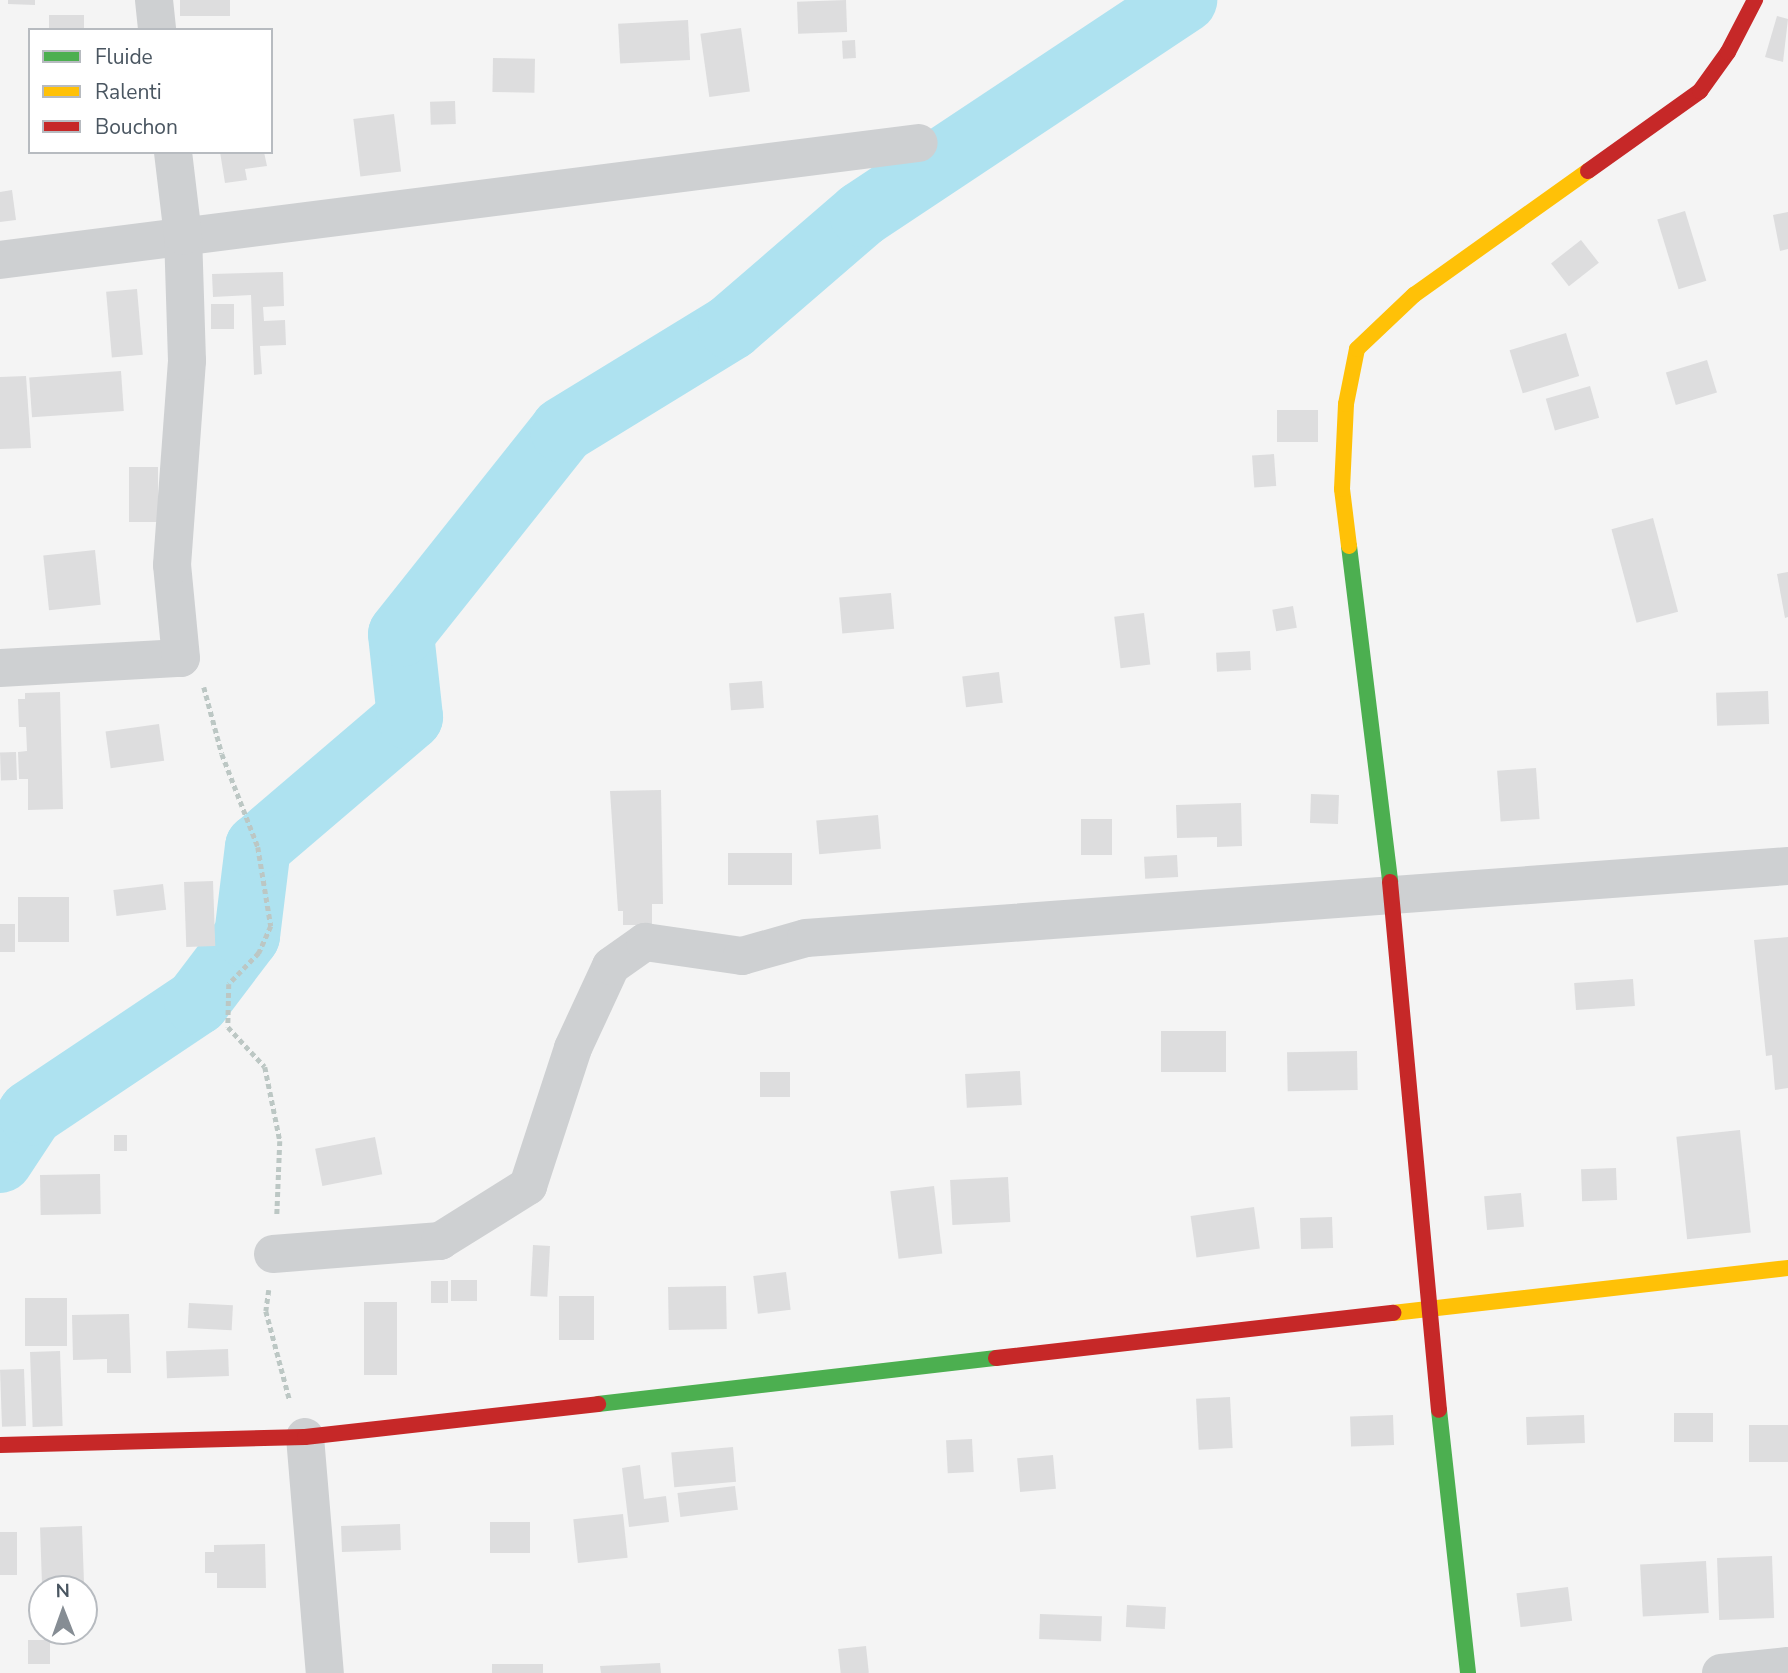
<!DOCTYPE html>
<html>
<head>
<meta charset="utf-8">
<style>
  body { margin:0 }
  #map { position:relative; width:1788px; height:1673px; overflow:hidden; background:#f4f4f4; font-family:"Nunito Sans",sans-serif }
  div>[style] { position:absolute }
  .river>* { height:66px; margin:-33px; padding:0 33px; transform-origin:33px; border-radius:33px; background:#aee2f0 }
  .building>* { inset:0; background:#ddddde; transform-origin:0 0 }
  .path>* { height:4.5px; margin-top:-2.25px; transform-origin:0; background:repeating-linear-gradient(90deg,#bcc7c4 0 5px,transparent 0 8.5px) }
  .street>* { height:38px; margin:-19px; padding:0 19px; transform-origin:19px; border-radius:19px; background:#ced0d2 }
  .fast>* { height:16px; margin:-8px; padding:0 8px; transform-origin:8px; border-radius:8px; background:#4caf50 }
  .slow>* { height:16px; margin:-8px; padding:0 8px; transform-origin:8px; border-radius:8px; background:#ffc107 }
  .jam>* { height:16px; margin:-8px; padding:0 8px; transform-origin:8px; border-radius:8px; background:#c62828 }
  span { translate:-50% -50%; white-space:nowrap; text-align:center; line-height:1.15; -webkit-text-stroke:6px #fff; paint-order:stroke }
  .legend { position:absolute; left:28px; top:28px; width:245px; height:126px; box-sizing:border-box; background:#fff; border:2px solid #b7bbc0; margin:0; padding:9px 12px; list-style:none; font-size:21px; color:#4a5661 }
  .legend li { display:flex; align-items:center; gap:14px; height:35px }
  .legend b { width:35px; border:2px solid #b7bbc0 }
  .north { position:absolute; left:28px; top:1575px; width:70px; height:70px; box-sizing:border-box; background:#fff; border:2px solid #b7bbc0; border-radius:50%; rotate:359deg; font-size:19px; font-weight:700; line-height:28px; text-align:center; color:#4a5661 }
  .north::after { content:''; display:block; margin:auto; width:24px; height:32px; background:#868d94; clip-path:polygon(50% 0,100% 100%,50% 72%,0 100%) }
</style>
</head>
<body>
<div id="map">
  <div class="river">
    <div style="left:0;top:1160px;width:56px;rotate:-56.6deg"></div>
    <div style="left:31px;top:1113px;width:200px;rotate:-33.8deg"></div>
    <div style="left:197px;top:1002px;width:83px;rotate:-52.9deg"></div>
    <div style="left:247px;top:936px;width:90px;rotate:-83deg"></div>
    <div style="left:258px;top:847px;width:200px;rotate:-40.5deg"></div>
    <div style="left:410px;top:717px;width:83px;rotate:-96.2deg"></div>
    <div style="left:401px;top:634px;width:260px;rotate:-51.5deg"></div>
    <div style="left:563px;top:430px;width:197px;rotate:-31.5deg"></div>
    <div style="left:731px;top:327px;width:173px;rotate:-40.8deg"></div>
    <div style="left:862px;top:214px;width:387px;rotate:-33.6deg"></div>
  </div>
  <div class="building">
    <div style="clip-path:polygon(8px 0,35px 0,35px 5px,8px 4px)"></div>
    <div style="left:180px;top:0;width:50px;height:16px"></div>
    <div style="left:846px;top:0;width:32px;height:49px;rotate:88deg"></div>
    <div style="left:49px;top:15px;width:35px;height:15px"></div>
    <div style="clip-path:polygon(1777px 16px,1788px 19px,1783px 62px,1765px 57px)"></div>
    <div style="left:688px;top:20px;width:40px;height:70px;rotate:87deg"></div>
    <div style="left:741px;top:28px;width:64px;height:41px;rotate:82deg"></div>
    <div style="left:855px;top:40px;width:18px;height:13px;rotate:87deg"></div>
    <div style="left:493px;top:58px;width:42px;height:34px;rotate:1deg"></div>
    <div style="left:455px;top:101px;width:23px;height:25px;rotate:88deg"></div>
    <div style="left:394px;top:114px;width:58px;height:41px;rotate:83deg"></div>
    <div style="clip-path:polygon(220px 152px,264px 152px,267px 166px,245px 169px,247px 180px,225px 183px)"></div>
    <div style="clip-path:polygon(12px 190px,16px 220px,0 222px,0 192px)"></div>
    <div style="left:1685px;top:211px;width:73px;height:29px;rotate:73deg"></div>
    <div style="clip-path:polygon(1788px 212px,1788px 249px,1780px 251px,1773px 215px)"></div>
    <div style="left:1581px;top:240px;width:29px;height:38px;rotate:52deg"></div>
    <div style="clip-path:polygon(283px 272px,284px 306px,263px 307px,264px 321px,285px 320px,286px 345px,260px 346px,262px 374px,254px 375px,251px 295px,213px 297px,212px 274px)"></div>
    <div style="left:137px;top:289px;width:66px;height:31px;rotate:85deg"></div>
    <div style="left:234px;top:304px;width:25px;height:23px;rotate:90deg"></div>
    <div style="left:1566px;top:333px;width:45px;height:59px;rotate:73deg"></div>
    <div style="left:1707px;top:360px;width:34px;height:43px;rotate:73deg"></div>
    <div style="left:121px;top:371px;width:40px;height:92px;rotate:86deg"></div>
    <div style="clip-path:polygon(26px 376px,31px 448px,0 449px,0 377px)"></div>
    <div style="left:1590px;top:386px;width:33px;height:46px;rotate:74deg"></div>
    <div style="left:1318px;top:410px;width:32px;height:41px;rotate:90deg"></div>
    <div style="left:1274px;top:454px;width:32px;height:22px;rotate:86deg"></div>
    <div style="left:158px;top:467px;width:55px;height:29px;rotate:90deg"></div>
    <div style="left:1653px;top:518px;width:97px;height:43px;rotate:75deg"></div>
    <div style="left:95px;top:550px;width:55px;height:52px;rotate:84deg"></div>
    <div style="clip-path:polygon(1788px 572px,1788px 617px,1785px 618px,1777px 574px)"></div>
    <div style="left:891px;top:593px;width:36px;height:52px;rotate:85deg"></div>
    <div style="left:1293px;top:606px;width:22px;height:21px;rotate:80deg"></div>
    <div style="left:1144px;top:613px;width:52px;height:30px;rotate:83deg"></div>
    <div style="left:1250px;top:651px;width:19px;height:34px;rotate:87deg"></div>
    <div style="left:999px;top:672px;width:31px;height:37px;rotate:83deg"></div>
    <div style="left:762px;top:681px;width:27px;height:33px;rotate:86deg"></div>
    <div style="left:1768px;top:691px;width:33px;height:52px;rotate:88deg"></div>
    <div style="clip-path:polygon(60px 692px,63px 809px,28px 810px,28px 779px,19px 779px,18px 752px,27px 751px,26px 727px,19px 727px,18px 699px,25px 699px,25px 693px)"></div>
    <div style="left:159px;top:724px;width:37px;height:54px;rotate:82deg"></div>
    <div style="left:16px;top:752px;width:28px;height:16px;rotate:88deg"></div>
    <div style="left:1536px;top:768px;width:51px;height:39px;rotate:86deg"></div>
    <div style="clip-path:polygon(661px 790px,663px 904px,652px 904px,652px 925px,623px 925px,623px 911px,618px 911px,610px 791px)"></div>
    <div style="left:1311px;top:794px;width:28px;height:29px;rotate:2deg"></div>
    <div style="clip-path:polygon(1241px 803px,1242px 846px,1217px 847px,1217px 837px,1177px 838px,1176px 805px)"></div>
    <div style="left:878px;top:815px;width:34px;height:62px;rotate:85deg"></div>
    <div style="left:1081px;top:819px;width:31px;height:36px"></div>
    <div style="left:792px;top:853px;width:32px;height:64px;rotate:90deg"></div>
    <div style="left:1177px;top:855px;width:22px;height:33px;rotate:87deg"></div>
    <div style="left:213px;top:881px;width:65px;height:29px;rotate:88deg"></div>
    <div style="left:163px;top:884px;width:26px;height:50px;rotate:83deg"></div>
    <div style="left:69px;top:897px;width:45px;height:51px;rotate:90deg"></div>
    <div style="left:0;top:924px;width:15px;height:28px"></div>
    <div style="clip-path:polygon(1788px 937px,1788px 1088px,1775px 1090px,1772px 1055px,1766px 1056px,1754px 940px)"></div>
    <div style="left:1633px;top:979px;width:27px;height:59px;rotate:86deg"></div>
    <div style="left:1161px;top:1031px;width:65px;height:41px"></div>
    <div style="left:1357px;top:1051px;width:39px;height:70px;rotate:89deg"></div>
    <div style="left:1020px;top:1071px;width:34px;height:55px;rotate:87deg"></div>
    <div style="left:760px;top:1072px;width:30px;height:25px"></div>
    <div style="left:1740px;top:1130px;width:103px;height:64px;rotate:84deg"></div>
    <div style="left:114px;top:1135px;width:13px;height:16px"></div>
    <div style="left:375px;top:1137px;width:38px;height:61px;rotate:79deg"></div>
    <div style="left:1616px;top:1168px;width:32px;height:35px;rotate:88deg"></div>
    <div style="left:100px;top:1174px;width:40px;height:60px;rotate:89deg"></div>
    <div style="left:1008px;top:1177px;width:45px;height:58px;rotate:87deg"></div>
    <div style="left:934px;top:1186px;width:68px;height:44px;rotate:83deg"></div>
    <div style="left:1521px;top:1193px;width:34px;height:37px;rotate:85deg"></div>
    <div style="left:1254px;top:1207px;width:42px;height:64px;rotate:82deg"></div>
    <div style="left:1332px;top:1217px;width:31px;height:32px;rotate:88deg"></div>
    <div style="left:533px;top:1245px;width:17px;height:51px;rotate:3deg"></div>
    <div style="left:786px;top:1272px;width:38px;height:33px;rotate:83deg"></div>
    <div style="left:451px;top:1280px;width:26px;height:21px"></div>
    <div style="left:448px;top:1281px;width:22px;height:17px;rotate:90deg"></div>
    <div style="left:726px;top:1286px;width:43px;height:58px;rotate:89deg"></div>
    <div style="left:559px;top:1296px;width:35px;height:44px"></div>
    <div style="left:25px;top:1298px;width:42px;height:48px"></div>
    <div style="left:364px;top:1302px;width:33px;height:73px"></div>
    <div style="left:189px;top:1303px;width:44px;height:25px;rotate:3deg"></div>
    <div style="clip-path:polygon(129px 1314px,131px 1373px,107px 1373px,107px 1359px,73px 1360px,72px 1315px)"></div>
    <div style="left:228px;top:1349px;width:27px;height:62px;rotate:88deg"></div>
    <div style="left:60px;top:1351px;width:75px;height:30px;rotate:88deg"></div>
    <div style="left:24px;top:1369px;width:57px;height:24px;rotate:88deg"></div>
    <div style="left:1230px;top:1397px;width:51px;height:34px;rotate:87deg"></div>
    <div style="left:1674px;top:1413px;width:39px;height:29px"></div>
    <div style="left:1393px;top:1415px;width:30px;height:43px;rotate:88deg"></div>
    <div style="left:1584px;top:1415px;width:28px;height:58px;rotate:88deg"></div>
    <div style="left:1788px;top:1425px;width:37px;height:39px;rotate:90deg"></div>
    <div style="left:972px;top:1439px;width:33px;height:26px;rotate:87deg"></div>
    <div style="left:733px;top:1447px;width:35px;height:62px;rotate:85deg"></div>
    <div style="left:1053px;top:1455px;width:34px;height:36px;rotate:85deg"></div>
    <div style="clip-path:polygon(640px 1465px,644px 1499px,666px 1496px,669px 1522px,629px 1527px,622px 1468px)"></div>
    <div style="left:735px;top:1486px;width:24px;height:58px;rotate:83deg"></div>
    <div style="left:623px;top:1514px;width:44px;height:50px;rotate:84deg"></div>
    <div style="left:490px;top:1522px;width:40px;height:31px"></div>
    <div style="left:400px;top:1524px;width:26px;height:59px;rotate:88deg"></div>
    <div style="left:82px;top:1526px;width:57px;height:42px;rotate:88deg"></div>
    <div style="left:0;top:1532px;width:17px;height:43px"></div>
    <div style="clip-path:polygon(265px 1544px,266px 1588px,217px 1588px,217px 1573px,205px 1573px,205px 1552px,214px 1552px,214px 1545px)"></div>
    <div style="left:1772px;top:1556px;width:62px;height:55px;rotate:88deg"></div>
    <div style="left:1706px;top:1561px;width:52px;height:66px;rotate:87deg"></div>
    <div style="left:1568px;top:1587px;width:34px;height:52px;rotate:83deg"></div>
    <div style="left:1127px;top:1605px;width:39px;height:22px;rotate:3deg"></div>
    <div style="left:1040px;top:1614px;width:62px;height:25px;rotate:2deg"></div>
    <div style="left:28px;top:1640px;width:22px;height:24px"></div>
    <div style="left:866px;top:1646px;width:27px;height:28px;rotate:84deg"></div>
    <div style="clip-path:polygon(660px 1663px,661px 1673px,601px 1673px,600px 1666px)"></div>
    <div style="left:543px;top:1664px;width:9px;height:51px;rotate:90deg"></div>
  </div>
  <div class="path">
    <div style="left:204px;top:687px;width:69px;rotate:75deg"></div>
    <div style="left:222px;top:754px;width:100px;rotate:68.8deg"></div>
    <div style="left:258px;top:847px;width:80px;rotate:80.7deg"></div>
    <div style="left:271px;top:926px;width:30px;rotate:114deg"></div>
    <div style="left:259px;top:953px;width:43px;rotate:134.1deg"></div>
    <div style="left:229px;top:984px;width:43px;rotate:91.3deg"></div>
    <div style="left:228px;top:1027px;width:54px;rotate:47.2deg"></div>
    <div style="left:265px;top:1067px;width:76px;rotate:78.5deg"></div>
    <div style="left:280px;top:1141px;width:74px;rotate:92.3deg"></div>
    <div style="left:269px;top:1290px;width:21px;rotate:98deg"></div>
    <div style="left:266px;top:1311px;width:93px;rotate:75.1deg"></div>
  </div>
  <div class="street">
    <div style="left:154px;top:0;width:30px;rotate:84deg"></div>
    <div style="left:0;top:260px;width:926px;rotate:-7.26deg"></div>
    <div style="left:0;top:668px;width:181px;rotate:-3.2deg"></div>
    <div style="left:181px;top:658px;width:93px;rotate:-95.5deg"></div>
    <div style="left:172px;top:565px;width:205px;rotate:-85.8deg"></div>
    <div style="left:187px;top:361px;width:125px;rotate:-91.8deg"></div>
    <div style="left:183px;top:236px;width:85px;rotate:-96.8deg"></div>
    <div style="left:273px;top:1254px;width:168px;rotate:-4.5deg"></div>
    <div style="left:440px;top:1241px;width:104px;rotate:-32deg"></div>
    <div style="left:528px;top:1186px;width:145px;rotate:-71.9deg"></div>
    <div style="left:573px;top:1048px;width:90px;rotate:-65.1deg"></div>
    <div style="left:611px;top:966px;width:42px;rotate:-35.2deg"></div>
    <div style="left:645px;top:942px;width:98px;rotate:8.2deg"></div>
    <div style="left:742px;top:956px;width:66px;rotate:-15.7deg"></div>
    <div style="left:806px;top:938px;width:985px;rotate:-4.19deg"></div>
    <div style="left:305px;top:1437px;width:237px;rotate:85.2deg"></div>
    <div style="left:1721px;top:1673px;width:67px;rotate:-6deg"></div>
  </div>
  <div class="fast">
    <div style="left:1349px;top:546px;width:338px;rotate:83deg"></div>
    <div style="left:598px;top:1404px;width:401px;rotate:-6.6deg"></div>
    <div style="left:1439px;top:1410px;width:265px;rotate:83.7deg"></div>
  </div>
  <div class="slow">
    <div style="left:1349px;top:546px;width:57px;rotate:-97deg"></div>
    <div style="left:1342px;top:489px;width:85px;rotate:-87.3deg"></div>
    <div style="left:1346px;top:404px;width:56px;rotate:-78.7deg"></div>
    <div style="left:1357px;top:349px;width:79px;rotate:-43.5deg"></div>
    <div style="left:1414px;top:295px;width:214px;rotate:-35.5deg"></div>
    <div style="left:1393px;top:1313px;width:398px;rotate:-6.5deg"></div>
  </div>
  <div class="jam">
    <div style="left:1588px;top:171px;width:138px;rotate:-35.5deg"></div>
    <div style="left:1700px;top:91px;width:48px;rotate:-54.3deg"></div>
    <div style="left:1728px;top:52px;width:59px;rotate:-62.6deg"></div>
    <div style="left:1390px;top:882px;width:530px;rotate:84.7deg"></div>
    <div style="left:996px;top:1358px;width:400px;rotate:-6.5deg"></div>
    <div style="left:0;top:1445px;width:305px;rotate:-1.5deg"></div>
    <div style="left:305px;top:1437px;width:295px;rotate:-6.4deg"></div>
  </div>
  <ul class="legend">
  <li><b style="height:9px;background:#4caf50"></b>Fluide</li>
  <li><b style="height:9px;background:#ffc107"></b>Ralenti</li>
  <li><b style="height:9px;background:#c62828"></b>Bouchon</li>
  </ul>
  <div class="north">N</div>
</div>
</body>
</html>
